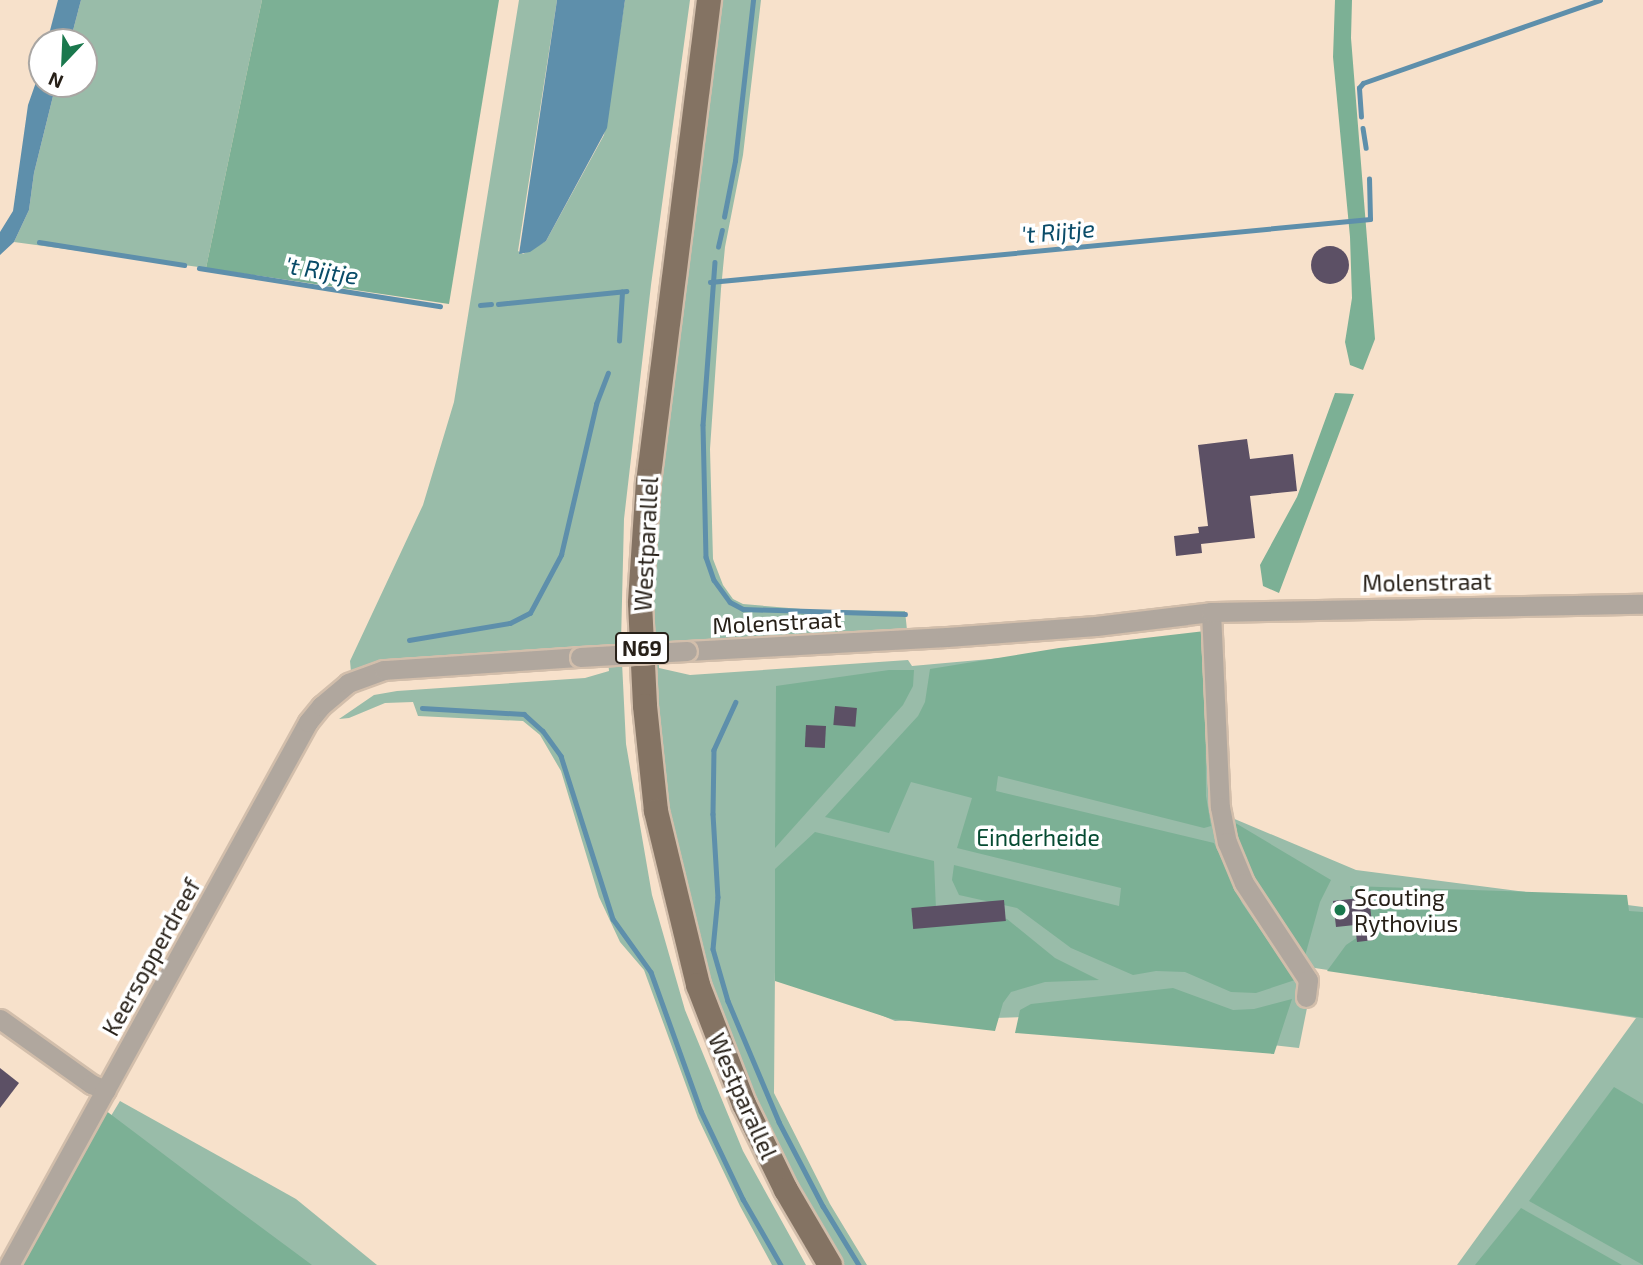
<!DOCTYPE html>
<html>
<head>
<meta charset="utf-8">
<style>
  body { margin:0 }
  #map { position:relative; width:1643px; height:1265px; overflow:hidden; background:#f7e1cb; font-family:"Exo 2",sans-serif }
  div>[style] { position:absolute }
  .green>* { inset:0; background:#99bca9 }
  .forest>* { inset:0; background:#7cb095 }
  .water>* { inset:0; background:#5e8fab }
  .stream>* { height:4.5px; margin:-2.25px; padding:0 2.25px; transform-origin:2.25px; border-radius:2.25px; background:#5e8fab }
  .building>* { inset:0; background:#5c5065; transform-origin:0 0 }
  .round { border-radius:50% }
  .roads { filter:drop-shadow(2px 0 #d2beab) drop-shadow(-2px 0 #d2beab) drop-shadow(0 2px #d2beab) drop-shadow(0 -2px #d2beab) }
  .minor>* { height:19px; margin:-9.5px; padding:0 9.5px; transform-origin:9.5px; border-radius:9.5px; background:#b0a79e }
  .major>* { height:24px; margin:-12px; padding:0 12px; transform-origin:12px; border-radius:12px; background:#847363 }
  .bridges { filter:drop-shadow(2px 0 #d2beab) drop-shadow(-2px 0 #d2beab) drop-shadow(0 2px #d2beab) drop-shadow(0 -2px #d2beab) }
  .minor-bridge>* { height:19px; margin:-9.5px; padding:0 9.5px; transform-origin:9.5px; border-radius:9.5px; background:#b0a79e }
  .dots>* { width:19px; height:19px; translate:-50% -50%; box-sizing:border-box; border:4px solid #fff; border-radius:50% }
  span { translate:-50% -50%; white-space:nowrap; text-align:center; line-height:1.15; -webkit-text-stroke:7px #fff; paint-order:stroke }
  .shield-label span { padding:2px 5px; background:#fff; border:2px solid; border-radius:5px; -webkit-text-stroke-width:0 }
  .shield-label { font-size:21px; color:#272018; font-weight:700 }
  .street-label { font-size:23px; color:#272018 }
  .park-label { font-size:23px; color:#064b32 }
  .poi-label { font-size:23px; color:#272018 }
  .left { translate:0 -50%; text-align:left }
  .water-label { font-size:24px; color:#0a4c69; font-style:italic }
  .north { position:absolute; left:28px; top:28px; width:70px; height:70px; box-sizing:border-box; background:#fff; border:2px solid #a9a6a3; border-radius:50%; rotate:203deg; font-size:19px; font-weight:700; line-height:28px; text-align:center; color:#272018 }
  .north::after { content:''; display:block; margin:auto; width:24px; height:32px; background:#1a784d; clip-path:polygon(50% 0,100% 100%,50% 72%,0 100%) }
</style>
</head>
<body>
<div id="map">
  <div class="green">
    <div style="clip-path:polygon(81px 0,262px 0,206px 268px,14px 242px,29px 210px,34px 173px,56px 84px,84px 84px,84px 42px,70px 42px)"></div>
    <div style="clip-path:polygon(519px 0,557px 0,518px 251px,523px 254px,546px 241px,604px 135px,625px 0,690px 0,651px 285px,624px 519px,621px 642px,626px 744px,652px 895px,685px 1010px,743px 1151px,806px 1265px,772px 1265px,740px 1206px,698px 1118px,644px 970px,620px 942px,599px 897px,561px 771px,540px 735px,523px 721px,418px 716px,413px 702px,385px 703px,349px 718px,339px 719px,374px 695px,397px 691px,585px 678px,609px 671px,607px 650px,580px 646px,351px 672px,350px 661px,423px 505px,454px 402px)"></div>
    <div style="clip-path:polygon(715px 0,761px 0,743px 155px,725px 247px,721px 289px,710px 449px,713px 559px,723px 585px,733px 599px,743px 604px,813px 610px,905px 611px,907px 630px,680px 642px,659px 648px,659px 668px,690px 675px,908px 660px,912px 666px,1213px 639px,1218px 812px,1356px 870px,1643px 907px,1643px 1265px,1457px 1265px,1636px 1018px,1315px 968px,1299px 1048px,1023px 1017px,895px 1021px,775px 970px,774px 1093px,830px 1204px,867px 1265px,835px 1265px,721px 1036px,660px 799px,647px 566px)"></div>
    <div style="clip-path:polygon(120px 1101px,296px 1199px,377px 1265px,21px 1265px)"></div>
  </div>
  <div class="forest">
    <div style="clip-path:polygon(262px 0,499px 0,449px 304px,206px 268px)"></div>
    <div style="clip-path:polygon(1335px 0,1352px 0,1351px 38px,1375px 339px,1363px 370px,1350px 365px,1345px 342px,1352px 298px,1350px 237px,1333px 57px)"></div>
    <div style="clip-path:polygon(1335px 393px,1354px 394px,1279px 593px,1263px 586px,1260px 565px,1297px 497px)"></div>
    <div style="clip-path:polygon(1205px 631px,1206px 796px,1211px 826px,1204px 828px,998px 776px,996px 791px,1214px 843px,1242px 903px,1295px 980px,1256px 993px,1231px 992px,1185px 972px,1156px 971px,1133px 975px,1071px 948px,1017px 908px,959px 895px,952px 880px,954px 865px,1119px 906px,1121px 888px,957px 848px,972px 798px,911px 782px,889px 833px,825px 817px,918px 716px,925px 702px,930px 669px,1059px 648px)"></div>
    <div style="clip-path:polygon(889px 670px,914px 670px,913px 686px,903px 705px,775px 848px,776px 686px)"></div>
    <div style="clip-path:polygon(1227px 818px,1331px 880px,1320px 902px,1305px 956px,1261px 898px,1243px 868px)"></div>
    <div style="clip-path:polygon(815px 832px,934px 861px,936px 910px,978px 911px,1007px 919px,1055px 958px,1099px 980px,1045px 982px,1011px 992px,1003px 1003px,995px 1031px,892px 1019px,775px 981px,775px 869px)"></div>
    <div style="clip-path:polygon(1350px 886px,1627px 895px,1629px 911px,1643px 912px,1643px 1018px,1327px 971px,1346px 945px,1361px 935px)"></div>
    <div style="clip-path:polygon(1173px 988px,1233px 1010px,1254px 1009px,1292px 999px,1274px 1054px,1015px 1033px,1020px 1010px,1031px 1004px)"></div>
    <div style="clip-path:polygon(1614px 1087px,1643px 1104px,1643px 1265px,1529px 1201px)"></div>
    <div style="clip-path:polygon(105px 1110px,215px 1193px,312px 1265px,20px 1265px)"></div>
    <div style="clip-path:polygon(1521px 1208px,1622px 1265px,1475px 1265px)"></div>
  </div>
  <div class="water">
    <div style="clip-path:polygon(58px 0,81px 0,70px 42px,47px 42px)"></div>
    <div style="clip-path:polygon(557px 0,625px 0,607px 128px,546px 241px,530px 252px,519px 254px)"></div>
    <div style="clip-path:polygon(42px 65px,42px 84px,56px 84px,34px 173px,29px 210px,14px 242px,0 255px,0 232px,13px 211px,28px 105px)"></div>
  </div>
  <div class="stream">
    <div style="left:1361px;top:117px;width:29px;rotate:-94deg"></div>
    <div style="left:1359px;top:88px;width:6px;rotate:-51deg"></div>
    <div style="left:1363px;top:83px;width:251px;rotate:-19.3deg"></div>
    <div style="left:1363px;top:128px;width:20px;rotate:81deg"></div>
    <div style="left:724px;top:217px;width:57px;rotate:-78.9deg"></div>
    <div style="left:735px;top:161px;width:162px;rotate:-83.6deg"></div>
    <div style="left:39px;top:242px;width:147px;rotate:9deg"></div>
    <div style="left:718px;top:247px;width:17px;rotate:-77deg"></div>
    <div style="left:715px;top:262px;width:163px;rotate:94.2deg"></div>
    <div style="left:703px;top:425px;width:132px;rotate:88.7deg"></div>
    <div style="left:706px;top:557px;width:24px;rotate:71deg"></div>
    <div style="left:714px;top:580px;width:27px;rotate:54deg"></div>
    <div style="left:730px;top:602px;width:15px;rotate:28deg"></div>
    <div style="left:743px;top:609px;width:162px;rotate:1.8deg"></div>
    <div style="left:199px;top:268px;width:244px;rotate:9deg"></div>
    <div style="left:710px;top:282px;width:663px;rotate:-5.45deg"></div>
    <div style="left:1370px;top:219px;width:40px;rotate:-91.4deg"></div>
    <div style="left:498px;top:304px;width:129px;rotate:-5.8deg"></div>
    <div style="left:480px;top:305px;width:11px;rotate:-5deg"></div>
    <div style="left:619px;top:341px;width:49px;rotate:-86.5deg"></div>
    <div style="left:409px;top:640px;width:102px;rotate:-9.6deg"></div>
    <div style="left:510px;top:623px;width:22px;rotate:-27deg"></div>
    <div style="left:530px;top:613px;width:66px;rotate:-61.9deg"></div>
    <div style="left:561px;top:555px;width:155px;rotate:-76.9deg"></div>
    <div style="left:596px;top:404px;width:33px;rotate:-69deg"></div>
    <div style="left:736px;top:702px;width:53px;rotate:114.6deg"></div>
    <div style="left:714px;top:750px;width:64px;rotate:90.9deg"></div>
    <div style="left:713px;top:814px;width:83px;rotate:86.6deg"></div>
    <div style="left:718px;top:897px;width:52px;rotate:95.5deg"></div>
    <div style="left:713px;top:949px;width:54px;rotate:73.9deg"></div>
    <div style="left:728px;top:1001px;width:131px;rotate:67.1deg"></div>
    <div style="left:779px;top:1122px;width:95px;rotate:62.4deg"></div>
    <div style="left:823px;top:1206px;width:69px;rotate:58.6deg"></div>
    <div style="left:422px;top:708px;width:102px;rotate:3.4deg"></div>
    <div style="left:524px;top:714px;width:25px;rotate:42deg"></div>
    <div style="left:543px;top:731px;width:31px;rotate:54deg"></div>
    <div style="left:561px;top:756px;width:171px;rotate:72.3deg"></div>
    <div style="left:613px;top:919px;width:65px;rotate:54.4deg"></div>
    <div style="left:651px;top:972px;width:148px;rotate:70.2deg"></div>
    <div style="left:701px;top:1111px;width:98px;rotate:64.5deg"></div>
    <div style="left:743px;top:1199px;width:76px;rotate:60.1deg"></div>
  </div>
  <div class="building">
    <div class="round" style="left:1311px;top:246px;width:38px;height:38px"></div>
    <div style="clip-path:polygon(1247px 439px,1250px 459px,1293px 454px,1297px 491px,1250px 496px,1255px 538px,1201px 544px,1202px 553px,1176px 556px,1174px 536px,1199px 533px,1198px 527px,1208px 526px,1198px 445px)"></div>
    <div style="left:835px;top:706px;width:22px;height:19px;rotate:5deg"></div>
    <div style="left:806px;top:725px;width:20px;height:22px;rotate:3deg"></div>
    <div style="clip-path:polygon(1369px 897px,1374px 940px,1357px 942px,1355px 925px,1336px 927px,1333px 901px)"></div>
    <div style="left:1004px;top:900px;width:21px;height:93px;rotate:85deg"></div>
    <div style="clip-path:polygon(0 1068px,19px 1083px,0 1108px)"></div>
  </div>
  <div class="roads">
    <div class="minor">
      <div style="left:1211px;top:612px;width:195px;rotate:87.4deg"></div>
      <div style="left:1220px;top:807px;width:36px;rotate:79deg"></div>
      <div style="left:1227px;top:842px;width:44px;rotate:67.5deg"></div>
      <div style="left:1244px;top:883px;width:116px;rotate:56.6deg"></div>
      <div style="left:1308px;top:980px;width:17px;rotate:97deg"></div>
      <div style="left:687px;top:651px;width:260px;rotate:-3.1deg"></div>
      <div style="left:947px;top:637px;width:149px;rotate:-4.2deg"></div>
      <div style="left:1096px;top:626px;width:116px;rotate:-6.9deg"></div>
      <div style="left:1211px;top:612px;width:432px;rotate:-1.1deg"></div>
      <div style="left:0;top:1019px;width:112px;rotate:35.5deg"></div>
      <div style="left:91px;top:1084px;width:16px;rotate:22deg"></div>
      <div style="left:9px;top:1265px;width:620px;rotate:-61.16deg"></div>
      <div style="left:308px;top:722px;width:21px;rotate:-51deg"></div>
      <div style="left:321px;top:706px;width:35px;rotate:-40deg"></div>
      <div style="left:348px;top:683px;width:38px;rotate:-20deg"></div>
      <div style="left:384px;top:670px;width:196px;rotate:-3.8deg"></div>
    </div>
    <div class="major">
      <div style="left:709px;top:0;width:485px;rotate:97.2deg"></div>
      <div style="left:648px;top:481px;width:122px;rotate:93.8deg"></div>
      <div style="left:640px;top:603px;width:103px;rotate:87.2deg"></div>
      <div style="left:645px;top:706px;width:106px;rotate:84deg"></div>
      <div style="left:656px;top:811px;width:179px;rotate:76.4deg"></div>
      <div style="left:698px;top:985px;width:128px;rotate:68.9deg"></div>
      <div style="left:744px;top:1104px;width:96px;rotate:64deg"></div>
      <div style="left:786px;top:1190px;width:87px;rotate:59.6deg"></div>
    </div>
  </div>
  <div class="bridges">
    <div class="minor-bridge">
      <div style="left:580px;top:657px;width:107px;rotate:-3.2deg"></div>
    </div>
  </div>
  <div class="dots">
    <div style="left:1340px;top:910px;background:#1a784d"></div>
  </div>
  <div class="shield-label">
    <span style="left:642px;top:648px">N69</span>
  </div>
  <div class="street-label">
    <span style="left:646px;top:544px;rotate:-87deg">Westparallel</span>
    <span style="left:1427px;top:582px;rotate:-1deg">Molenstraat</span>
    <span style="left:777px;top:622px;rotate:-3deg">Molenstraat</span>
    <span style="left:151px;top:957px;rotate:-61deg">Keersopperdreef</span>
    <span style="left:743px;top:1096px;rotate:66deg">Westparallel</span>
  </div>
  <div class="park-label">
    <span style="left:1038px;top:837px">Einderheide</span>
  </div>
  <div class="poi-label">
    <span class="left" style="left:1354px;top:910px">Scouting<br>Rythovius</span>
  </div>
  <div class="water-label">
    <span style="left:1058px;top:231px;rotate:-5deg">'t Rijtje</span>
    <span style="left:322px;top:270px;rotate:9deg">'t Rijtje</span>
  </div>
  <div class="north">N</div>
</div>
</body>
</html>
